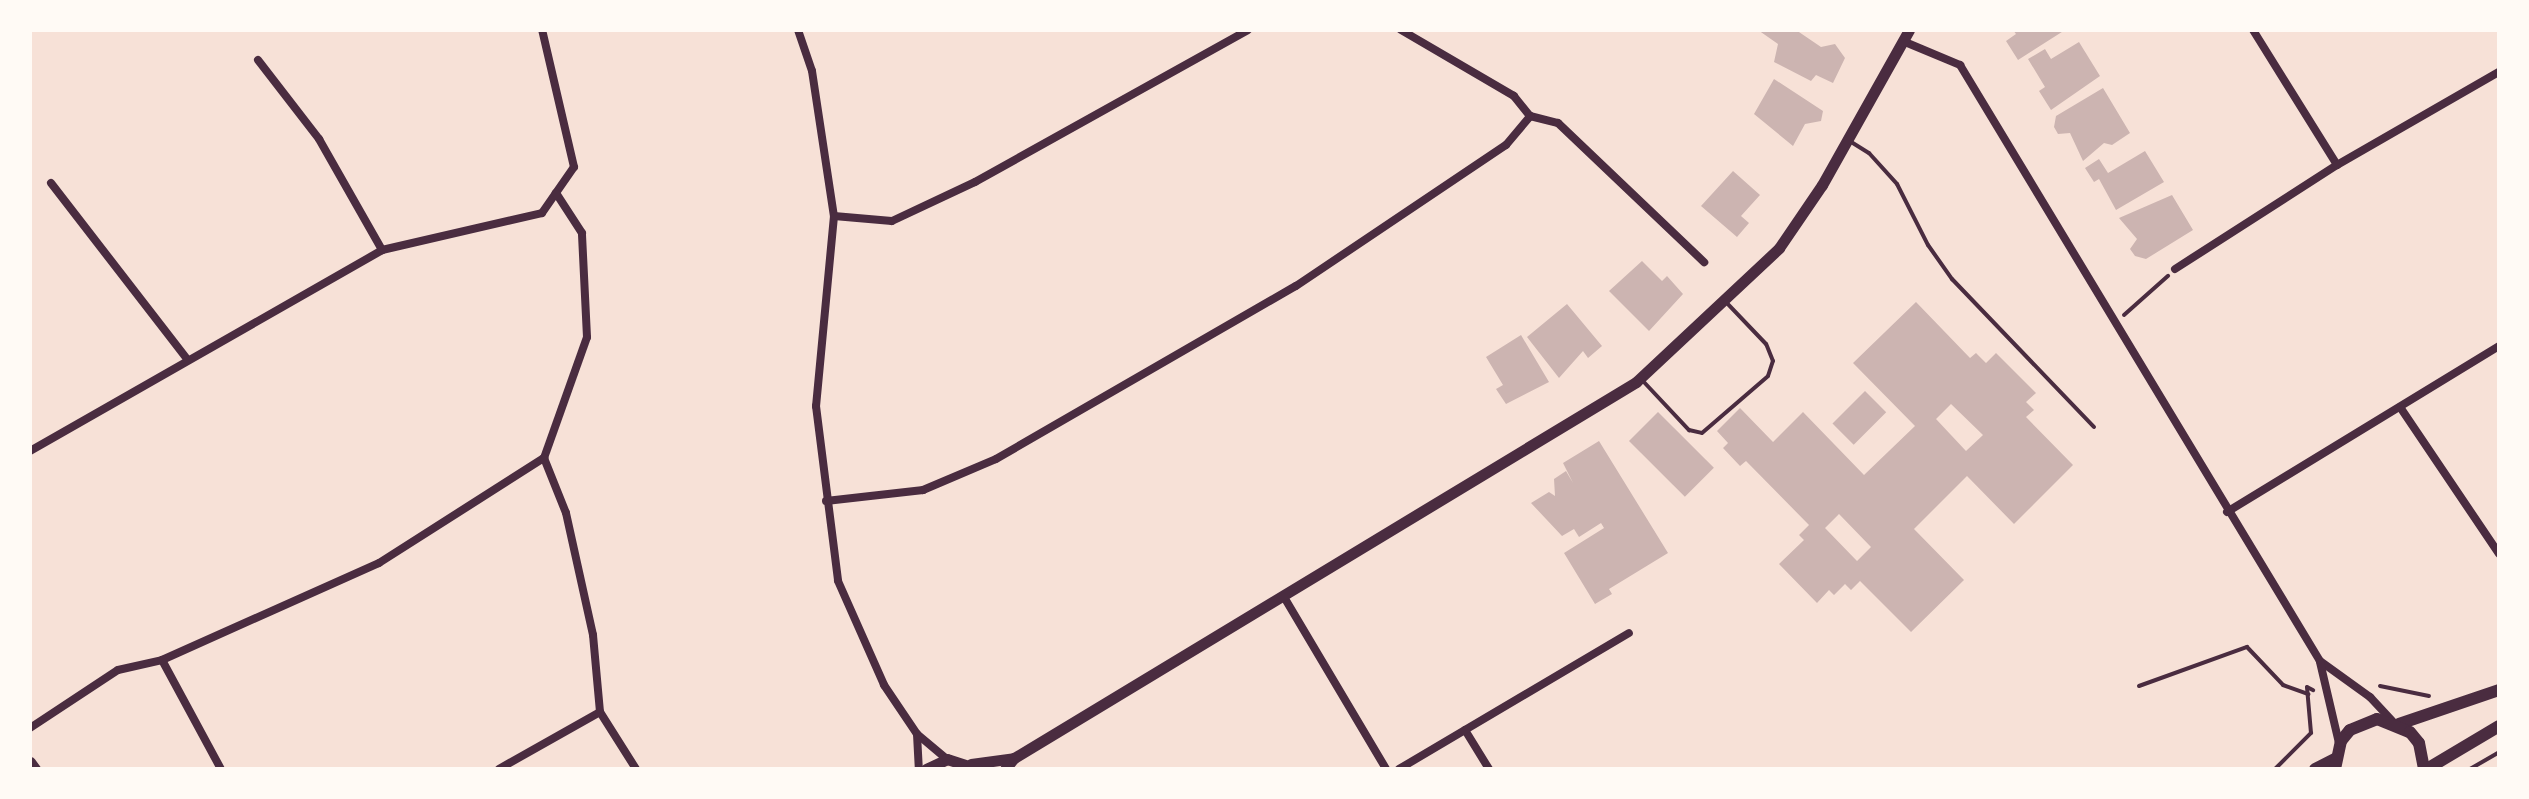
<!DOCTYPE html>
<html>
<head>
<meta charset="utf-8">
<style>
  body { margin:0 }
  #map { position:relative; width:2529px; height:799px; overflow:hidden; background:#f7e1d7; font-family:Mulish,sans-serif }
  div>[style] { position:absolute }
  .building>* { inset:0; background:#ccb4b1; transform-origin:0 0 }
  .path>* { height:4px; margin:-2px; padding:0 2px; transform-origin:2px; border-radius:2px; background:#4a2c40 }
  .service>* { height:4px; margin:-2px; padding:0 2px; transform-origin:2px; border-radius:2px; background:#4a2c40 }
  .minor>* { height:8px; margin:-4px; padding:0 4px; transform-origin:4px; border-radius:4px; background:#4a2c40 }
  .tertiary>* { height:11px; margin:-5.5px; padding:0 5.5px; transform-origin:5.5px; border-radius:5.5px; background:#4a2c40 }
  .secondary>* { height:12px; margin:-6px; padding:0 6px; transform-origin:6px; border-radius:6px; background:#4a2c40 }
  span { translate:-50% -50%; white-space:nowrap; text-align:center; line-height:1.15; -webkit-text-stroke:8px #fffaf5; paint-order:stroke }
  .frame { position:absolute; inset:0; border:32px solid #fffaf5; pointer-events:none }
</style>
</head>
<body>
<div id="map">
  <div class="building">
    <div style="clip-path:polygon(1758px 30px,1796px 30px,1821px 47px,1835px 44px,1845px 58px,1833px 83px,1816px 75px,1811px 81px,1774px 62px,1778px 44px)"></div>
    <div style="clip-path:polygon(2013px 30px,2065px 30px,2018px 60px,2006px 41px,2016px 34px)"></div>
    <div style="clip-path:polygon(2079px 42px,2100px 76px,2051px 110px,2039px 91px,2045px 87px,2028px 59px,2045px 49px,2051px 59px)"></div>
    <div style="clip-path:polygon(1774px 79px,1823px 111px,1821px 121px,1805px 124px,1793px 146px,1754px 114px)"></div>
    <div style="clip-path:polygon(2103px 88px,2130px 133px,2112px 145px,2104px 143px,2083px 161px,2070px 133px,2058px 134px,2054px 127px,2056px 116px)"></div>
    <div style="clip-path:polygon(2145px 151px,2164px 182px,2116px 210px,2099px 179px,2094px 182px,2085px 168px,2099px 159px,2108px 173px)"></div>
    <div style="clip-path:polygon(1733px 171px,1760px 195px,1741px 216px,1749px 223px,1737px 237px,1701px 206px)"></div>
    <div style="clip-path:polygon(2172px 195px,2193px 230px,2146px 259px,2135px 256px,2130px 249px,2137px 239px,2119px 218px)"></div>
    <div style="clip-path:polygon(1642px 261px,1662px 281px,1667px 276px,1683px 294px,1649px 331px,1609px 291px)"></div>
    <div style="clip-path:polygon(evenodd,1916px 302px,1970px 358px,1976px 353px,1986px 363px,1996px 353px,2036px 393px,2026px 402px,2034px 410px,2026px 417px,2073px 465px,2014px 524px,1967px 476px,1914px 529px,1964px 580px,1911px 632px,1860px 581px,1851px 590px,1845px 584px,1834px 595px,1829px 590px,1817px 603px,1779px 564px,1804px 540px,1799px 535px,1809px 525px,1746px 461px,1740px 466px,1723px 448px,1728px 443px,1717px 431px,1740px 408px,1773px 442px,1803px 412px,1864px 475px,1915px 426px,1853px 363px,1916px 302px,1951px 404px,1983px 435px,1966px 451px,1936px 419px,1951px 404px,1916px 302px,1839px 514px,1871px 547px,1857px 561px,1825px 528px,1839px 514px)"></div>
    <div style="clip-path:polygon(1567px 304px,1602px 346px,1588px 358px,1583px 351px,1559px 378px,1527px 337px)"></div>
    <div style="clip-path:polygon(1521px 335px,1549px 382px,1506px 404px,1496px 389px,1503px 385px,1486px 357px)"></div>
    <div style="left:1865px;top:391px;width:30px;height:46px;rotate:45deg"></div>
    <div style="left:1658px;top:412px;width:79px;height:41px;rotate:45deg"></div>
    <div style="clip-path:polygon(1599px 441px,1668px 553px,1609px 589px,1612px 594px,1595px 604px,1564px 553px,1604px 528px,1601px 523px,1579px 537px,1574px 529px,1562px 536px,1531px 503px,1549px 492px,1555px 496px,1554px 479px,1566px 471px,1573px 483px,1563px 463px)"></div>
  </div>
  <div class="path">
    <div style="left:2124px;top:315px;width:59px;rotate:-41.6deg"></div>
    <div style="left:2139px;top:686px;width:115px;rotate:-19.9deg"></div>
    <div style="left:2247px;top:647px;width:52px;rotate:46.5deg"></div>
    <div style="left:2283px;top:685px;width:27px;rotate:20deg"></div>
    <div style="left:2380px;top:686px;width:50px;rotate:11.5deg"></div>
    <div style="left:2275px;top:769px;width:51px;rotate:-45deg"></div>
    <div style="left:2311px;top:733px;width:46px;rotate:-95deg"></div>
    <div style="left:2307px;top:687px;width:7px;rotate:27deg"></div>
    <div style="left:2470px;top:769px;width:34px;rotate:-30deg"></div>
  </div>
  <div class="service">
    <div style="left:1848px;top:140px;width:25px;rotate:32deg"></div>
    <div style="left:1869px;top:153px;width:42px;rotate:47.9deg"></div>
    <div style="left:1897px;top:184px;width:68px;rotate:63.1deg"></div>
    <div style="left:1928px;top:245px;width:42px;rotate:54.8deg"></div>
    <div style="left:1952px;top:279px;width:205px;rotate:46.2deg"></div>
    <div style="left:1642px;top:380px;width:69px;rotate:46.8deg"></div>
    <div style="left:1689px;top:430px;width:13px;rotate:13deg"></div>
    <div style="left:1702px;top:433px;width:87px;rotate:-40.8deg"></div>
    <div style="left:1768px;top:376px;width:16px;rotate:-72deg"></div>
    <div style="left:1773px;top:361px;width:18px;rotate:-112deg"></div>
    <div style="left:1766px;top:344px;width:59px;rotate:-133.6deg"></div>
  </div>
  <div class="minor">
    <div style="left:798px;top:30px;width:43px;rotate:71.1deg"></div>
    <div style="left:812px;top:71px;width:147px;rotate:81.4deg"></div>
    <div style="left:834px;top:216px;width:191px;rotate:95.4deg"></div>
    <div style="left:816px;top:406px;width:176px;rotate:82.8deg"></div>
    <div style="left:838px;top:581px;width:114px;rotate:66.1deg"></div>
    <div style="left:884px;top:685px;width:59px;rotate:56deg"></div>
    <div style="left:917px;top:734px;width:39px;rotate:40deg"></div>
    <div style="left:2253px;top:30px;width:159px;rotate:58.1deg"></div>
    <div style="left:1905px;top:42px;width:60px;rotate:22.7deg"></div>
    <div style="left:1960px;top:65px;width:696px;rotate:58.87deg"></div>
    <div style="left:2320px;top:661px;width:62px;rotate:35.8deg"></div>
    <div style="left:2370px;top:697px;width:33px;rotate:47deg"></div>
    <div style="left:258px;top:60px;width:100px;rotate:52.3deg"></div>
    <div style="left:319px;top:139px;width:128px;rotate:60.4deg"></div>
    <div style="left:1530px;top:116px;width:29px;rotate:14deg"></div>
    <div style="left:1558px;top:123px;width:202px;rotate:43.6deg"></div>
    <div style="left:51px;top:183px;width:222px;rotate:52.3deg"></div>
    <div style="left:834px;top:216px;width:58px;rotate:4.9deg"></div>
    <div style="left:892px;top:221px;width:92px;rotate:-25.2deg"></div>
    <div style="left:975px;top:182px;width:312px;rotate:-29.1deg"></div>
    <div style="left:2175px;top:269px;width:193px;rotate:-32.7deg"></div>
    <div style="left:2337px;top:165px;width:187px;rotate:-29.9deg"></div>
    <div style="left:2400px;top:407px;width:177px;rotate:56deg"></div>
    <div style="left:30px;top:451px;width:405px;rotate:-29.7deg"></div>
    <div style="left:382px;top:250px;width:164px;rotate:-13deg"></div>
    <div style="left:542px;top:213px;width:56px;rotate:-55.2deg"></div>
    <div style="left:574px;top:167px;width:141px;rotate:-103.1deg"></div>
    <div style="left:544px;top:458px;width:128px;rotate:-70.4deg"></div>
    <div style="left:587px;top:337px;width:104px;rotate:-92.8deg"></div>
    <div style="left:582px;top:233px;width:48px;rotate:-123deg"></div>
    <div style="left:826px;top:501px;width:98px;rotate:-6.5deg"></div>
    <div style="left:923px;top:490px;width:79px;rotate:-23deg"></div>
    <div style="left:996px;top:459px;width:346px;rotate:-30deg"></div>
    <div style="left:1296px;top:286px;width:253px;rotate:-33.9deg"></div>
    <div style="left:1506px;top:145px;width:38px;rotate:-50deg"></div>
    <div style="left:1530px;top:116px;width:26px;rotate:-129deg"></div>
    <div style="left:1514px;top:96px;width:131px;rotate:-149.7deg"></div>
    <div style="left:2227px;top:512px;width:319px;rotate:-31.4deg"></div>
    <div style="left:1284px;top:597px;width:200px;rotate:59.3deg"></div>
    <div style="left:162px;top:660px;width:124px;rotate:61.6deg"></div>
    <div style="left:2320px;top:662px;width:83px;rotate:76.8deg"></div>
    <div style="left:600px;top:712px;width:67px;rotate:57.7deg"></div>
    <div style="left:30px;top:728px;width:105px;rotate:-33.4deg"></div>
    <div style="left:118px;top:670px;width:45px;rotate:-12.8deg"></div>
    <div style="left:162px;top:660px;width:238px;rotate:-24.1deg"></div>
    <div style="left:379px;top:563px;width:196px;rotate:-32.5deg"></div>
    <div style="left:544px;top:458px;width:59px;rotate:68.2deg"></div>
    <div style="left:566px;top:513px;width:125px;rotate:77.5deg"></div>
    <div style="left:593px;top:635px;width:77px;rotate:84.8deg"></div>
    <div style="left:600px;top:712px;width:116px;rotate:150.6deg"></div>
    <div style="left:1465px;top:730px;width:46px;rotate:58.4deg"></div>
    <div style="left:917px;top:734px;width:35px;rotate:87deg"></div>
    <div style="left:1399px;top:769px;width:267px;rotate:-30.6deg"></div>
  </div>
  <div class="tertiary">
    <div style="left:30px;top:762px;width:9px;rotate:54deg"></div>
    <div style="left:971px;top:764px;width:43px;rotate:-7.9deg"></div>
    <div style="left:926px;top:769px;width:23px;rotate:-25deg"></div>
    <div style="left:947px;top:759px;width:32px;rotate:18deg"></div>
    <div style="left:1005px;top:769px;width:14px;rotate:-51deg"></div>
    <div style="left:1014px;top:758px;width:727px;rotate:-31.15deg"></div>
    <div style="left:1636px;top:382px;width:196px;rotate:-43.1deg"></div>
    <div style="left:1779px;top:248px;width:76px;rotate:-55.7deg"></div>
    <div style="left:1822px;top:185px;width:178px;rotate:-60.7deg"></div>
  </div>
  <div class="secondary">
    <div style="left:2399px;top:724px;width:106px;rotate:-18.8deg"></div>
    <div style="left:2315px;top:769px;width:22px;rotate:-27deg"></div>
    <div style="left:2335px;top:769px;width:29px;rotate:-78deg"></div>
    <div style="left:2341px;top:741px;width:14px;rotate:-51deg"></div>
    <div style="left:2350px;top:730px;width:29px;rotate:-22deg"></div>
    <div style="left:2377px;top:719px;width:35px;rotate:22deg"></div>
    <div style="left:2410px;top:732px;width:14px;rotate:51deg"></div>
    <div style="left:2419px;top:743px;width:26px;rotate:79deg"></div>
    <div style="left:2427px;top:769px;width:84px;rotate:-30.8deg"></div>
  </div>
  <div class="frame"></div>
</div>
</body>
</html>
